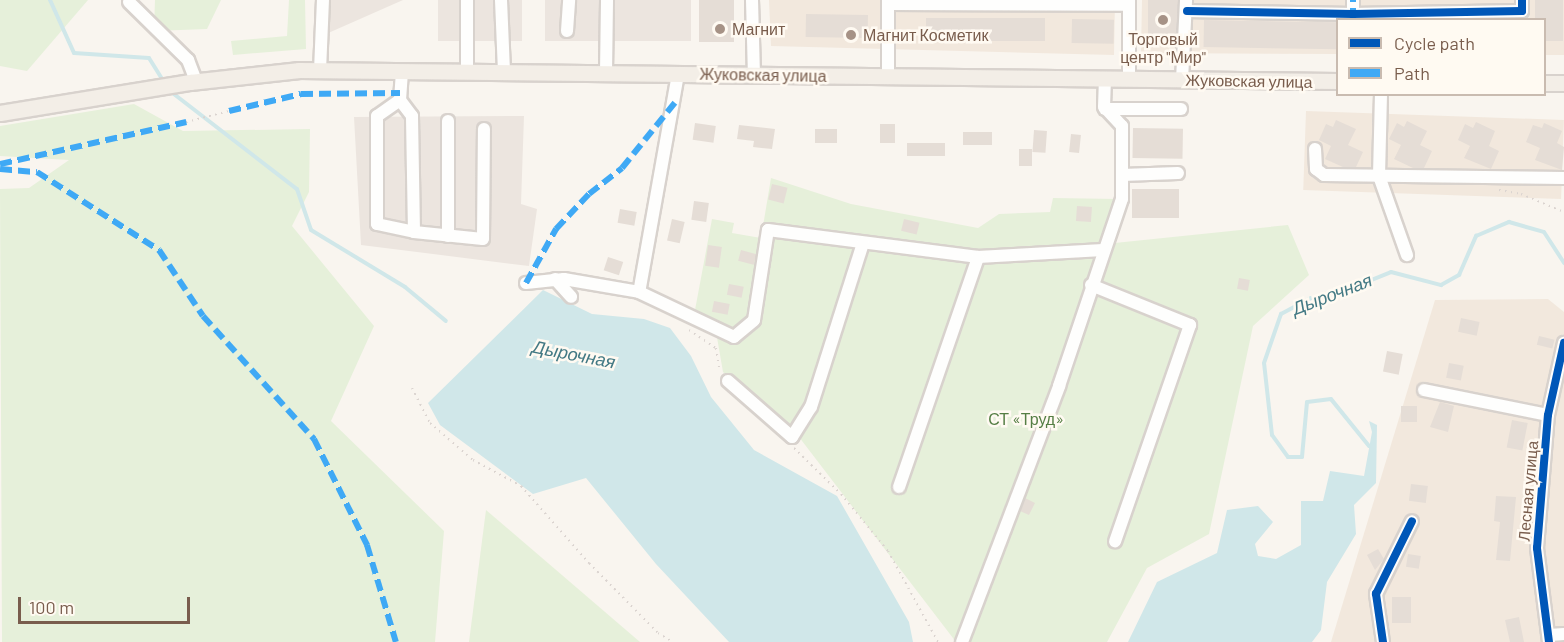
<!DOCTYPE html>
<html>
<head>
<meta charset="utf-8">
<style>
  body { margin:0 }
  #map { position:relative; width:1564px; height:642px; overflow:hidden; background:#f9f5ef; font-family:Barlow,sans-serif }
  div>[style] { position:absolute }
  .residential>* { inset:0; background:#f2e8dd; transform-origin:0 0 }
  .industrial>* { inset:0; background:#ece5df; transform-origin:0 0 }
  .green>* { inset:0; background:#e6f0da }
  .water>* { inset:0; background:#d0e7e9 }
  .stream>* { height:4px; margin:-2px; padding:0 2px; transform-origin:2px; border-radius:2px; background:#d0e7e9 }
  .building>* { inset:0; background:#e5ddd6; transform-origin:0 0 }
  .path>* { height:2px; margin-top:-1px; transform-origin:0; background:repeating-linear-gradient(90deg,#dbd4d0 0 1.5px,transparent 0 6px) }
  .roads { filter:drop-shadow(2px 0 #d8d2cd) drop-shadow(-2px 0 #d8d2cd) drop-shadow(0 2px #d8d2cd) drop-shadow(0 -2px #d8d2cd) }
  .minor>* { height:12px; margin:-6px; padding:0 6px; transform-origin:6px; border-radius:6px; background:#fefefd }
  .major>* { height:15px; margin:-7.5px; padding:0 7.5px; transform-origin:7.5px; border-radius:7.5px; background:#f3eee7 }
  .quiet>* { height:6px; margin-top:-3px; transform-origin:0; background:repeating-linear-gradient(90deg,#3fa9f5 0 12px,transparent 0 18px) }
  .cycleway>* { height:8px; margin:-4px; padding:0 4px; transform-origin:4px; border-radius:4px; background:#0057b8 }
  .dots>* { width:16px; height:16px; translate:-50% -50%; box-sizing:border-box; border:3px solid #fffaf2; border-radius:50% }
  span { translate:-50% -50%; white-space:nowrap; text-align:center; line-height:1.15; -webkit-text-stroke:5px #fffaf2; paint-order:stroke }
  .poi-label { font-size:16px; color:#795d4d }
  .left { translate:0 -50%; text-align:left }
  .street-label { font-size:16px; color:#795d4d }
  .park-label { font-size:16px; color:#557e44 }
  .water-label { font-size:18px; color:#437984; font-style:italic }
  .legend { position:absolute; left:1336px; top:18px; width:210px; height:78px; box-sizing:border-box; background:#fffaf2; border:2px solid #c9bbb0; margin:0; padding:8px 10px; list-style:none; font-size:18px; color:#795d4d }
  .legend li { display:flex; align-items:center; gap:12px; height:30px }
  .legend b { width:30px; border:2px solid #c9bbb0 }
  .scale { position:absolute; left:18px; top:597px; width:172px; height:27px; box-sizing:border-box; border:3px solid #795d4d; border-top:0; padding-left:8px; font-size:18px; line-height:21px; white-space:nowrap; color:#795d4d; -webkit-text-stroke:4px #fffaf2; paint-order:stroke }
</style>
</head>
<body>
<div id="map">
  <div class="residential">
    <div style="clip-path:polygon(769px 0,1115px 0,1114px 55px,771px 46px)"></div>
    <div style="clip-path:polygon(1142px 0,1564px 0,1564px 55px,1545px 55px,1544px 20px,1338px 20px,1337px 54px,1141px 53px)"></div>
    <div style="left:1306px;top:111px;width:258px;height:79px;rotate:2deg"></div>
    <div style="clip-path:polygon(1548px 299px,1564px 312px,1564px 642px,1331px 642px,1435px 300px)"></div>
  </div>
  <div class="industrial">
    <div style="clip-path:polygon(327px 0,403px 0,326px 34px)"></div>
    <div style="left:438px;top:0;width:84px;height:41px"></div>
    <div style="left:545px;top:0;width:146px;height:41px"></div>
    <div style="clip-path:polygon(524px 116px,521px 204px,537px 209px,529px 266px,361px 245px,354px 117px)"></div>
  </div>
  <div class="green">
    <div style="clip-path:polygon(0 0,88px 0,27px 71px,0 66px)"></div>
    <div style="clip-path:polygon(155px 0,221px 0,207px 29px,154px 31px)"></div>
    <div style="clip-path:polygon(289px 0,305px 0,306px 49px,233px 55px,231px 41px,287px 36px)"></div>
    <div style="clip-path:polygon(134px 104px,183px 131px,310px 129px,309px 192px,292px 226px,374px 326px,331px 421px,444px 531px,435px 642px,2px 642px,0 189px,29px 188px,69px 160px,0 156px,0 126px)"></div>
    <div style="clip-path:polygon(771px 178px,851px 204px,978px 228px,999px 214px,1050px 212px,1053px 198px,1118px 199px,1105px 244px,1288px 225px,1309px 275px,1253px 326px,1209px 534px,1147px 568px,1107px 642px,956px 642px,799px 437px,723px 372px,714px 320px,695px 310px,712px 219px,734px 223px,732px 233px,761px 238px)"></div>
    <div style="clip-path:polygon(486px 510px,640px 642px,469px 642px)"></div>
  </div>
  <div class="water">
    <div style="clip-path:polygon(543px 290px,592px 314px,644px 319px,670px 328px,691px 356px,711px 397px,754px 450px,837px 496px,909px 622px,913px 642px,729px 642px,656px 564px,586px 478px,533px 494px,440px 425px,428px 403px)"></div>
    <div style="clip-path:polygon(1369px 421px,1377px 425px,1376px 483px,1354px 505px,1356px 534px,1327px 582px,1321px 630px,1312px 642px,1128px 642px,1157px 582px,1217px 553px,1227px 510px,1258px 506px,1273px 522px,1255px 544px,1258px 556px,1276px 559px,1301px 545px,1301px 501px,1323px 501px,1330px 471px,1364px 476px,1372px 432px)"></div>
  </div>
  <div class="stream">
    <div style="left:50px;top:0;width:58px;rotate:65.6deg"></div>
    <div style="left:74px;top:53px;width:75px;rotate:3.8deg"></div>
    <div style="left:149px;top:58px;width:28px;rotate:58deg"></div>
    <div style="left:170px;top:91px;width:160px;rotate:37.7deg"></div>
    <div style="left:297px;top:189px;width:43px;rotate:71.1deg"></div>
    <div style="left:311px;top:230px;width:110px;rotate:31.2deg"></div>
    <div style="left:405px;top:287px;width:53px;rotate:39.7deg"></div>
    <div style="left:1369px;top:446px;width:60px;rotate:-129deg"></div>
    <div style="left:1331px;top:399px;width:24px;rotate:173deg"></div>
    <div style="left:1307px;top:402px;width:55px;rotate:95.2deg"></div>
    <div style="left:1302px;top:457px;width:14px;rotate:180deg"></div>
    <div style="left:1288px;top:457px;width:27px;rotate:-126deg"></div>
    <div style="left:1272px;top:435px;width:72px;rotate:-96.3deg"></div>
    <div style="left:1264px;top:363px;width:52px;rotate:-70.9deg"></div>
    <div style="left:1281px;top:314px;width:34px;rotate:-28deg"></div>
    <div style="left:1311px;top:298px;width:16px"></div>
    <div style="left:1327px;top:298px;width:69px;rotate:-22.1deg"></div>
    <div style="left:1391px;top:272px;width:52px;rotate:14.6deg"></div>
    <div style="left:1441px;top:285px;width:21px;rotate:-29deg"></div>
    <div style="left:1459px;top:275px;width:43px;rotate:-66.4deg"></div>
    <div style="left:1476px;top:236px;width:36px;rotate:-23deg"></div>
    <div style="left:1509px;top:222px;width:36px;rotate:16deg"></div>
    <div style="left:1544px;top:232px;width:37px;rotate:57deg"></div>
  </div>
  <div class="building">
    <div style="left:699px;top:0;width:35px;height:42px"></div>
    <div style="left:1148px;top:0;width:30px;height:40px"></div>
    <div style="clip-path:polygon(1535px 0,1563px 0,1563px 41px,1545px 41px,1545px 20px,1535px 20px)"></div>
    <div style="left:806px;top:14px;width:62px;height:23px;rotate:1deg"></div>
    <div style="left:926px;top:18px;width:119px;height:23px"></div>
    <div style="left:1072px;top:19px;width:42px;height:24px;rotate:1deg"></div>
    <div style="left:1204px;top:20px;width:134px;height:27px;rotate:1deg"></div>
    <div style="clip-path:polygon(1336px 120px,1356px 129px,1348px 145px,1363px 152px,1356px 167px,1343px 167px,1325px 159px,1331px 146px,1319px 140px,1326px 124px,1333px 127px)"></div>
    <div style="clip-path:polygon(1407px 121px,1427px 131px,1420px 145px,1432px 151px,1424px 168px,1413px 168px,1394px 159px,1401px 145px,1389px 139px,1397px 123px,1404px 127px)"></div>
    <div style="clip-path:polygon(1476px 122px,1495px 131px,1489px 146px,1499px 151px,1491px 169px,1464px 158px,1470px 146px,1458px 140px,1465px 124px,1473px 128px)"></div>
    <div style="left:695px;top:123px;width:21px;height:17px;rotate:8deg"></div>
    <div style="clip-path:polygon(1544px 123px,1562px 131px,1557px 143px,1564px 147px,1562px 170px,1535px 160px,1540px 148px,1526px 142px,1533px 125px,1542px 128px)"></div>
    <div style="left:880px;top:124px;width:15px;height:19px"></div>
    <div style="clip-path:polygon(739px 125px,775px 129px,772px 149px,753px 147px,754px 141px,737px 139px)"></div>
    <div style="left:1133px;top:128px;width:50px;height:30px;rotate:1deg"></div>
    <div style="left:815px;top:129px;width:22px;height:14px"></div>
    <div style="left:1034px;top:130px;width:13px;height:22px;rotate:4deg"></div>
    <div style="left:963px;top:132px;width:29px;height:13px"></div>
    <div style="left:1071px;top:134px;width:10px;height:18px;rotate:6deg"></div>
    <div style="left:907px;top:143px;width:38px;height:13px"></div>
    <div style="left:1019px;top:149px;width:13px;height:17px"></div>
    <div style="left:772px;top:184px;width:16px;height:16px;rotate:14deg"></div>
    <div style="left:1132px;top:189px;width:47px;height:29px"></div>
    <div style="left:694px;top:201px;width:15px;height:19px;rotate:8deg"></div>
    <div style="left:1077px;top:206px;width:15px;height:15px;rotate:4deg"></div>
    <div style="left:620px;top:209px;width:17px;height:14px;rotate:10deg"></div>
    <div style="left:672px;top:219px;width:13px;height:22px;rotate:13deg"></div>
    <div style="left:904px;top:219px;width:16px;height:12px;rotate:14deg"></div>
    <div style="left:708px;top:245px;width:14px;height:21px;rotate:8deg"></div>
    <div style="left:741px;top:250px;width:16px;height:11px;rotate:15deg"></div>
    <div style="left:608px;top:257px;width:16px;height:14px;rotate:18deg"></div>
    <div style="left:1239px;top:278px;width:11px;height:11px;rotate:10deg"></div>
    <div style="left:729px;top:284px;width:15px;height:11px;rotate:11deg"></div>
    <div style="left:714px;top:301px;width:16px;height:11px;rotate:11deg"></div>
    <div style="left:1461px;top:318px;width:19px;height:14px;rotate:12deg"></div>
    <div style="left:1539px;top:336px;width:16px;height:9px;rotate:14deg"></div>
    <div style="left:1387px;top:351px;width:16px;height:21px;rotate:11deg"></div>
    <div style="left:1449px;top:363px;width:15px;height:15px;rotate:11deg"></div>
    <div style="clip-path:polygon(1440px 402px,1454px 406px,1448px 432px,1430px 427px)"></div>
    <div style="left:1401px;top:406px;width:16px;height:16px"></div>
    <div style="left:1512px;top:420px;width:16px;height:28px;rotate:11deg"></div>
    <div style="left:1411px;top:484px;width:17px;height:17px;rotate:7deg"></div>
    <div style="clip-path:polygon(1496px 496px,1516px 497px,1510px 561px,1496px 560px,1500px 522px,1494px 521px)"></div>
    <div style="clip-path:polygon(1025px 498px,1035px 503px,1029px 515px,1020px 511px)"></div>
    <div style="clip-path:polygon(1378px 549px,1384px 559px,1375px 570px,1367px 555px)"></div>
    <div style="left:1408px;top:554px;width:13px;height:13px;rotate:9deg"></div>
    <div style="left:1392px;top:597px;width:19px;height:26px"></div>
    <div style="clip-path:polygon(1519px 617px,1524px 642px,1510px 642px,1505px 620px)"></div>
  </div>
  <div class="path">
    <div style="left:186px;top:122px;width:44px;rotate:-14.3deg"></div>
    <div style="left:1499px;top:190px;width:22px;rotate:10deg"></div>
    <div style="left:1521px;top:194px;width:47px;rotate:22.7deg"></div>
    <div style="left:689px;top:330px;width:32px;rotate:34deg"></div>
    <div style="left:716px;top:348px;width:24px;rotate:81deg"></div>
    <div style="left:412px;top:388px;width:39px;rotate:63deg"></div>
    <div style="left:430px;top:423px;width:57px;rotate:40.7deg"></div>
    <div style="left:473px;top:460px;width:55px;rotate:28.4deg"></div>
    <div style="left:521px;top:486px;width:103px;rotate:48.6deg"></div>
    <div style="left:589px;top:563px;width:98px;rotate:45.4deg"></div>
    <div style="left:658px;top:633px;width:17px;rotate:31deg"></div>
    <div style="left:794px;top:448px;width:66px;rotate:44.4deg"></div>
    <div style="left:841px;top:494px;width:74px;rotate:50.5deg"></div>
    <div style="left:888px;top:551px;width:104px;rotate:61.2deg"></div>
  </div>
  <div class="roads">
    <div class="minor">
      <div style="left:467px;top:0;width:72px;rotate:90deg"></div>
      <div style="left:501px;top:0;width:72px;rotate:87.6deg"></div>
      <div style="left:752px;top:0;width:74px;rotate:88.5deg"></div>
      <div style="left:1129px;top:0;width:80px;rotate:90deg"></div>
      <div style="left:129px;top:2px;width:83px;rotate:44.5deg"></div>
      <div style="left:188px;top:60px;width:22px;rotate:69deg"></div>
      <div style="left:888px;top:4px;width:241px;rotate:0.2deg"></div>
      <div style="left:1187px;top:11px;width:166px;rotate:1deg"></div>
      <div style="left:1353px;top:14px;width:169px;rotate:-1deg"></div>
      <div style="left:1522px;top:11px;width:11px;rotate:-90deg"></div>
      <div style="left:1353px;top:20px;width:20px;rotate:-90deg"></div>
      <div style="left:567px;top:31px;width:31px;rotate:-86deg"></div>
      <div style="left:320px;top:71px;width:71px;rotate:-87.6deg"></div>
      <div style="left:606px;top:73px;width:73px;rotate:-89.2deg"></div>
      <div style="left:678px;top:74px;width:221px;rotate:100.1deg"></div>
      <div style="left:639px;top:292px;width:105px;rotate:25.3deg"></div>
      <div style="left:734px;top:337px;width:26px;rotate:-40deg"></div>
      <div style="left:754px;top:320px;width:91px;rotate:-81.2deg"></div>
      <div style="left:768px;top:230px;width:212px;rotate:7.3deg"></div>
      <div style="left:978px;top:257px;width:125px;rotate:-3.2deg"></div>
      <div style="left:888px;top:78px;width:78px;rotate:-90deg"></div>
      <div style="left:1182px;top:80px;width:80px;rotate:-87.1deg"></div>
      <div style="left:1381px;top:94px;width:82px;rotate:91.4deg"></div>
      <div style="left:1379px;top:176px;width:84px;rotate:70.5deg"></div>
      <div style="left:400px;top:100px;width:28px;rotate:145deg"></div>
      <div style="left:377px;top:116px;width:108px;rotate:90deg"></div>
      <div style="left:377px;top:224px;width:38px;rotate:12deg"></div>
      <div style="left:414px;top:232px;width:116px;rotate:-91deg"></div>
      <div style="left:412px;top:116px;width:20px;rotate:-127deg"></div>
      <div style="left:400px;top:100px;width:28px;rotate:-86deg"></div>
      <div style="left:1105px;top:109px;width:76px"></div>
      <div style="left:1315px;top:149px;width:20px;rotate:87deg"></div>
      <div style="left:1316px;top:169px;width:10px;rotate:37deg"></div>
      <div style="left:1324px;top:175px;width:240px;rotate:0.7deg"></div>
      <div style="left:1122px;top:175px;width:56px;rotate:-2deg"></div>
      <div style="left:414px;top:232px;width:69px;rotate:5.8deg"></div>
      <div style="left:483px;top:239px;width:110px;rotate:-89.5deg"></div>
      <div style="left:448px;top:236px;width:115px;rotate:-90deg"></div>
      <div style="left:555px;top:279px;width:24px;rotate:48deg"></div>
      <div style="left:526px;top:283px;width:38px;rotate:-6deg"></div>
      <div style="left:564px;top:279px;width:76px;rotate:9.8deg"></div>
      <div style="left:1091px;top:285px;width:107px;rotate:22deg"></div>
      <div style="left:1190px;top:325px;width:229px;rotate:109.1deg"></div>
      <div style="left:728px;top:381px;width:85px;rotate:41.2deg"></div>
      <div style="left:792px;top:437px;width:36px;rotate:-58deg"></div>
      <div style="left:811px;top:407px;width:172px;rotate:-72.4deg"></div>
      <div style="left:1424px;top:390px;width:126px;rotate:11.4deg"></div>
      <div style="left:899px;top:487px;width:243px;rotate:-71deg"></div>
      <div style="left:1549px;top:635px;width:15px;rotate:-4deg"></div>
      <div style="left:962px;top:642px;width:274px;rotate:-69.2deg"></div>
      <div style="left:1059px;top:386px;width:197px;rotate:-71.4deg"></div>
      <div style="left:1122px;top:199px;width:73px;rotate:-90deg"></div>
      <div style="left:1122px;top:126px;width:26px;rotate:-133deg"></div>
      <div style="left:1104px;top:107px;width:27px;rotate:-88deg"></div>
      <div style="left:1383px;top:642px;width:49px;rotate:-98.3deg"></div>
      <div style="left:1376px;top:594px;width:81px;rotate:-63.7deg"></div>
      <div style="left:1549px;top:642px;width:95px;rotate:-97.3deg"></div>
      <div style="left:1537px;top:548px;width:133px;rotate:-85.3deg"></div>
      <div style="left:1548px;top:415px;width:74px;rotate:-77.5deg"></div>
    </div>
    <div class="major">
      <div style="left:1544px;top:83px;width:20px"></div>
      <div style="left:0;top:113px;width:193px;rotate:-9.3deg"></div>
      <div style="left:190px;top:82px;width:110px;rotate:-6.3deg"></div>
      <div style="left:299px;top:70px;width:1039px;rotate:0.61deg"></div>
    </div>
  </div>
  <div class="quiet">
    <div style="left:1353px;top:20px;width:20px;rotate:-90deg"></div>
    <div style="left:229px;top:111px;width:74px;rotate:-13.3deg"></div>
    <div style="left:301px;top:94px;width:99px;rotate:-0.6deg"></div>
    <div style="left:0;top:164px;width:191px;rotate:-12.7deg"></div>
    <div style="left:0;top:169px;width:37px;rotate:5deg"></div>
    <div style="left:37px;top:172px;width:145px;rotate:32.6deg"></div>
    <div style="left:159px;top:250px;width:79px;rotate:56.3deg"></div>
    <div style="left:203px;top:316px;width:166px;rotate:47.9deg"></div>
    <div style="left:314px;top:439px;width:119px;rotate:63.4deg"></div>
    <div style="left:367px;top:545px;width:101px;rotate:73.4deg"></div>
    <div style="left:526px;top:283px;width:62px;rotate:-60.9deg"></div>
    <div style="left:556px;top:229px;width:48px;rotate:-46.7deg"></div>
    <div style="left:589px;top:194px;width:42px;rotate:-38.2deg"></div>
    <div style="left:622px;top:168px;width:87px;rotate:-51deg"></div>
  </div>
  <div class="cycleway">
    <div style="left:1187px;top:11px;width:166px;rotate:1deg"></div>
    <div style="left:1353px;top:14px;width:169px;rotate:-1deg"></div>
    <div style="left:1522px;top:11px;width:11px;rotate:-90deg"></div>
    <div style="left:1383px;top:642px;width:49px;rotate:-98.3deg"></div>
    <div style="left:1376px;top:594px;width:81px;rotate:-63.7deg"></div>
    <div style="left:1549px;top:642px;width:95px;rotate:-97.3deg"></div>
    <div style="left:1537px;top:548px;width:133px;rotate:-85.3deg"></div>
    <div style="left:1548px;top:415px;width:74px;rotate:-77.5deg"></div>
  </div>
  <div class="dots">
    <div style="left:1163px;top:20px;background:#a69286"></div>
    <div style="left:720px;top:29px;background:#a69286"></div>
    <div style="left:851px;top:35px;background:#a69286"></div>
  </div>
  <div class="poi-label">
    <span class="left" style="left:732px;top:29px">Магнит</span>
    <span class="left" style="left:863px;top:35px">Магнит Косметик</span>
    <span style="left:1163px;top:48px">Торговый<br>центр "Мир"</span>
  </div>
  <div class="street-label">
    <span style="left:763px;top:75px;rotate:1deg">Жуковская улица</span>
    <span style="left:1249px;top:81px;rotate:1deg">Жуковская улица</span>
    <span style="left:1528px;top:491px;rotate:-85deg">Лесная улица</span>
  </div>
  <div class="park-label">
    <span style="left:1026px;top:419px">СТ «Труд»</span>
  </div>
  <div class="water-label">
    <span style="left:1332px;top:294px;rotate:-21deg">Дырочная</span>
    <span style="left:574px;top:354px;rotate:11deg">Дырочная</span>
  </div>
  <ul class="legend">
  <li><b style="height:8px;background:#0057b8"></b>Cycle path</li>
  <li><b style="height:8px;background:#3fa9f5"></b>Path</li>
  </ul>
  <div class="scale">100 m</div>
</div>
</body>
</html>
